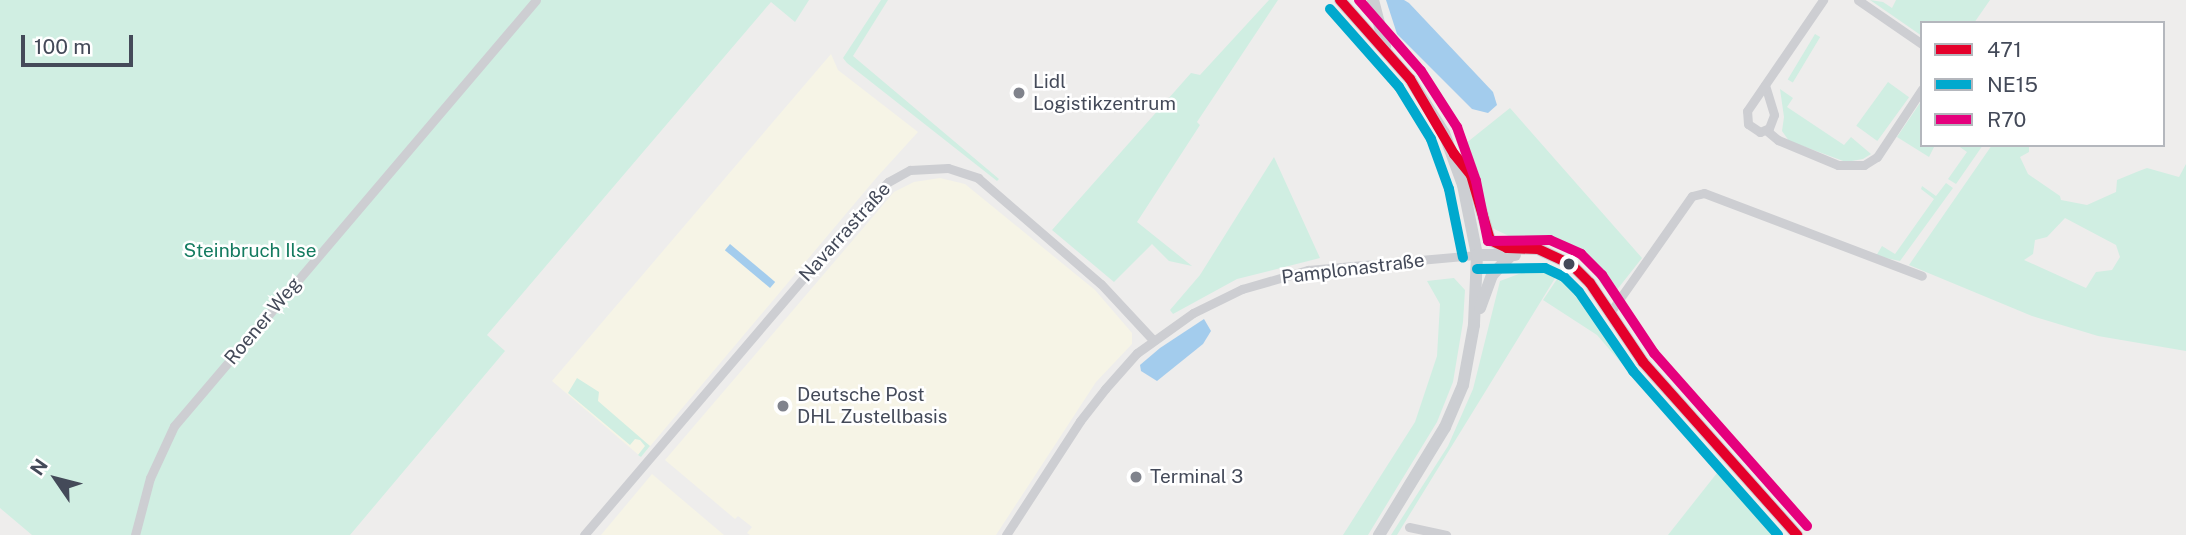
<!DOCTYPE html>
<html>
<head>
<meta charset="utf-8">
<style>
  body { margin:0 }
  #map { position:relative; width:2186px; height:535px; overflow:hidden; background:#eeedec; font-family:"Public Sans",sans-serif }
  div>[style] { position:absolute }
  .commercial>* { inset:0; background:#f6f4e6 }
  .green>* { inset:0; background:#d0eee2; transform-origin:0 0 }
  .water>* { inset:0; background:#a3cced; transform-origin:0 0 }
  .street>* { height:9px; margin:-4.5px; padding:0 4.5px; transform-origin:4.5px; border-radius:4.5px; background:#cdced2 }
  .secondary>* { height:12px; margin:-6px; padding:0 6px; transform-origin:6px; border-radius:6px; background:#ccced2 }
  .bus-1>* { height:10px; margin:-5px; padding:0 5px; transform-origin:5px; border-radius:5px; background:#e4002b }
  .bus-2>* { height:10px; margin:-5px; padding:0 5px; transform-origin:5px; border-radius:5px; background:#00a9ce }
  .bus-3>* { height:10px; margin:-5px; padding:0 5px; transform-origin:5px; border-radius:5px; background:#e5007d }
  .dots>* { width:19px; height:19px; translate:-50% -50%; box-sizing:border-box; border:4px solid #fff; border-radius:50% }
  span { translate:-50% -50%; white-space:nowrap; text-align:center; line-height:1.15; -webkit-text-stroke:5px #fff; paint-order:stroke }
  .poi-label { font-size:19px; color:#444a59 }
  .left { translate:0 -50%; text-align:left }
  .street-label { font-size:19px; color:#444a59 }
  .park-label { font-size:19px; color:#147b60 }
  .legend { position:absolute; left:1920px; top:21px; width:245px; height:126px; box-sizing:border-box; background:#fff; border:2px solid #b4b7bd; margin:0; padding:9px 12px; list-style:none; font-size:21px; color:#444a59 }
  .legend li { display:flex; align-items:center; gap:14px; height:35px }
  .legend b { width:35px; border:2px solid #b4b7bd }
  .north { position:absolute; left:21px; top:444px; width:70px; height:70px; -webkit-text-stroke:5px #fff; paint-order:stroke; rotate:305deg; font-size:19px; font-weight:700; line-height:28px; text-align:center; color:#444a59 }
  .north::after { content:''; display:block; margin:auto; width:24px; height:32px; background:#444a59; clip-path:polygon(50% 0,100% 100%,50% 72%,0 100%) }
  .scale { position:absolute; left:21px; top:35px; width:112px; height:32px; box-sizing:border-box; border:4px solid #444a59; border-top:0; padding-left:9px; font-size:21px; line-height:24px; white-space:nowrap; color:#444a59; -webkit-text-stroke:5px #fff; paint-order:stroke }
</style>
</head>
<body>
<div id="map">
  <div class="commercial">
    <div style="clip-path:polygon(831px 54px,838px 70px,918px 132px,877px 177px,641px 457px,552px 381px)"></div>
    <div style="clip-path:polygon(940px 178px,965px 184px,1095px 290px,1132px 333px,1132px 344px,1096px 382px,996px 535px,750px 535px,747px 533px,752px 527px,738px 516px,735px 519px,665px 460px,894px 192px,914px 182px)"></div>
    <div style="clip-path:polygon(652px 474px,724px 535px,601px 535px)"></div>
  </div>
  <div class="green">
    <div style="clip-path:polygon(0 0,809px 0,795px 22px,771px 2px,487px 335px,505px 351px,350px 535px,32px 535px,0 508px)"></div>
    <div style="clip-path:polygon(881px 0,888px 0,853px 56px,999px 179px,997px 181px,847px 63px,843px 58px)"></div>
    <div style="clip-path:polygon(1269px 0,1278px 0,1197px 122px,1200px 125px,1137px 222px,1192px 266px,1169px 261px,1152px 244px,1114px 282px,1052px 230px,1191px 73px,1200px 75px)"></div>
    <div style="clip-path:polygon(1870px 0,1883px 2px,1892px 8px,1896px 0,1990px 0,1974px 23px,1922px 23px,1922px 36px)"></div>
    <div style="left:1815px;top:34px;width:6px;height:53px;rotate:31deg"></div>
    <div style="left:1888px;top:82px;width:26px;height:54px;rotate:36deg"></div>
    <div style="clip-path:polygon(1780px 89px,1793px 98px,1787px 107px,1844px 145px,1851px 137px,1871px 154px,1863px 159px,1846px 162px,1789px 141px,1782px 131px,1784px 117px)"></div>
    <div style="clip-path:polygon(1922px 100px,1922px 145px,1935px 145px,1929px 157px,1897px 137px)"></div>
    <div style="clip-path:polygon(1510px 108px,1642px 258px,1616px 291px,1604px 288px,1580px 254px,1551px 242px,1511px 237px,1490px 227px,1465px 144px)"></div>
    <div style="clip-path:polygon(1957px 145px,1983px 145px,1956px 184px,1948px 179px,1967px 152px)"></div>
    <div style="clip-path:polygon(evenodd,1992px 145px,2029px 145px,2029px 152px,2020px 157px,2028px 174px,2060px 196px,2061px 200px,2087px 205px,2116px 192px,2117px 180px,2139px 171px,2147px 168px,2179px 177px,2186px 164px,2186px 351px,2098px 336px,2032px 316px,1909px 265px,1992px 145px,2065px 218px,2116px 245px,2120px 257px,2112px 270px,2096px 272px,2086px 288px,2024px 260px,2033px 254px,2035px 240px,2047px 237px,2065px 218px)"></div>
    <div style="clip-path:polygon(1274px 157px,1320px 258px,1237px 279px,1173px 314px,1170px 310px,1200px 275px)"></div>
    <div style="clip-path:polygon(1946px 183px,1953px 188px,1900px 261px,1876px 256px,1882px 246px,1895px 254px,1934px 199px,1921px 189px,1922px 186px,1936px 196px)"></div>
    <div style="clip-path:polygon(1541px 271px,1557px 275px,1397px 535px,1391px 535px,1448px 446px,1473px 389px,1500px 281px,1524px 272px)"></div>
    <div style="clip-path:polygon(1559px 276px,1579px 296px,1623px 365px,1597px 335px,1543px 300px)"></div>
    <div style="clip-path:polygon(1454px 278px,1465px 290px,1463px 322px,1453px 382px,1437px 422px,1368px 535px,1343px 535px,1415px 422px,1437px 356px,1440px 304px,1427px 281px)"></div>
    <div style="clip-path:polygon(577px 378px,599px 392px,598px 401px,650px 446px,641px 457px,638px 455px,645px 446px,640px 440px,635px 439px,630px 445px,568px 393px)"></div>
    <div style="clip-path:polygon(1664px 400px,1785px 535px,1662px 402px)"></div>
    <div style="clip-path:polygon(1717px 473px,1774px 535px,1668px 535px)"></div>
  </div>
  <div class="water">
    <div style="clip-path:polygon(1386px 0,1404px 0,1409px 3px,1493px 92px,1497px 105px,1488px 113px,1472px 109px,1397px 34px)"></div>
    <div style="left:730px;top:244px;width:59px;height:8px;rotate:40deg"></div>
    <div style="clip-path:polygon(1204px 319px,1211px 331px,1203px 344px,1157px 381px,1141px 371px,1140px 365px,1160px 348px)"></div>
  </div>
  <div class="street">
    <div style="left:1858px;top:0;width:78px;rotate:34.5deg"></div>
    <div style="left:1765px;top:85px;width:31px;rotate:73deg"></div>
    <div style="left:1774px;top:115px;width:14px;rotate:111deg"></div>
    <div style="left:1769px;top:128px;width:10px;rotate:156deg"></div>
    <div style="left:1760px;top:132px;width:14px;rotate:-146deg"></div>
    <div style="left:1748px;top:124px;width:13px;rotate:-94deg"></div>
    <div style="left:1747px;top:111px;width:135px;rotate:-55.6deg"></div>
    <div style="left:1766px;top:130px;width:16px;rotate:40deg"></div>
    <div style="left:1778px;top:140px;width:65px;rotate:22.6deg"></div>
    <div style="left:1838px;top:165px;width:26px"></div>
    <div style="left:1864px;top:165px;width:15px;rotate:-32deg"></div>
    <div style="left:1877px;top:157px;width:82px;rotate:-56.5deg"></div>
    <div style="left:1609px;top:314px;width:144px;rotate:-54.9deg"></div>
    <div style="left:1692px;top:196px;width:12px;rotate:-14deg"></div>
    <div style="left:1704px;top:193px;width:233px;rotate:20.8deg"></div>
    <div style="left:1409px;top:527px;width:38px;rotate:12deg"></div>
    <div style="left:135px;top:535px;width:59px;rotate:-75.3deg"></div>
    <div style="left:150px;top:478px;width:57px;rotate:-65.2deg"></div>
    <div style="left:174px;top:426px;width:559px;rotate:-49.64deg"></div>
    <div style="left:584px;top:535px;width:446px;rotate:-49.5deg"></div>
    <div style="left:874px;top:196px;width:20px;rotate:-45deg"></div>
    <div style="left:888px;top:182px;width:25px;rotate:-29deg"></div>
    <div style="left:910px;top:170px;width:38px;rotate:-3deg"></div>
    <div style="left:948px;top:168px;width:32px;rotate:18deg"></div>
    <div style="left:978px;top:178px;width:162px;rotate:40.8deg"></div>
    <div style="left:1101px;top:284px;width:76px;rotate:47.1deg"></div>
    <div style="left:1006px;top:535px;width:136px;rotate:-57deg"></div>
    <div style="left:1080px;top:421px;width:41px;rotate:-52deg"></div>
    <div style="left:1105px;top:389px;width:48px;rotate:-48.4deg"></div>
    <div style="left:1137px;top:353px;width:69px;rotate:-35.5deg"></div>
    <div style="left:1193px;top:313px;width:55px;rotate:-26.1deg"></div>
    <div style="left:1242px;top:289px;width:69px;rotate:-16.1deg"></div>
    <div style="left:1308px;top:270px;width:170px;rotate:-5.1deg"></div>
  </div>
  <div class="secondary">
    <div style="left:1340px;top:0;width:106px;rotate:48.5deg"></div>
    <div style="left:1410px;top:79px;width:64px;rotate:57.8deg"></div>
    <div style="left:1444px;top:133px;width:55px;rotate:69.9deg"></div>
    <div style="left:1463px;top:185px;width:71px;rotate:78.7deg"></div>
    <div style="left:1477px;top:255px;width:70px;rotate:92.5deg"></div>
    <div style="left:1474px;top:325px;width:61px;rotate:100.4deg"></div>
    <div style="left:1463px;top:385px;width:46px;rotate:113.2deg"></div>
    <div style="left:1445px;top:427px;width:127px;rotate:121.4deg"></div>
    <div style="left:1373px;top:0;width:48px;rotate:75.4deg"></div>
    <div style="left:1459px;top:160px;width:19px;rotate:51deg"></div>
    <div style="left:1471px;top:175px;width:68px;rotate:73.7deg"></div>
    <div style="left:1490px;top:240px;width:19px;rotate:25deg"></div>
    <div style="left:1507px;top:248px;width:31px;rotate:2deg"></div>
    <div style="left:1538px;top:249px;width:38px;rotate:25deg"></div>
    <div style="left:1572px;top:265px;width:25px;rotate:45deg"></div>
    <div style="left:1590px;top:283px;width:95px;rotate:56.1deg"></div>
    <div style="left:1643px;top:362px;width:232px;rotate:48.3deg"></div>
    <div style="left:1477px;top:255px;width:38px"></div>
    <div style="left:1480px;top:308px;width:35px;rotate:-70deg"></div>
    <div style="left:1492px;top:275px;width:28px;rotate:-46deg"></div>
  </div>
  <div class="bus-1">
    <div style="left:1340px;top:0;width:106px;rotate:48.5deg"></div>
    <div style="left:1410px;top:79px;width:87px;rotate:59.6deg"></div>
    <div style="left:1454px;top:154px;width:27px;rotate:51deg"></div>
    <div style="left:1471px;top:175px;width:68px;rotate:73.7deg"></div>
    <div style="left:1490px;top:240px;width:19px;rotate:25deg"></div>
    <div style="left:1507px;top:248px;width:31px;rotate:2deg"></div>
    <div style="left:1538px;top:249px;width:38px;rotate:25deg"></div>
    <div style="left:1572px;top:265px;width:25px;rotate:45deg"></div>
    <div style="left:1590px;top:283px;width:95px;rotate:56.1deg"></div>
    <div style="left:1643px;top:362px;width:232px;rotate:48.3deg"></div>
  </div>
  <div class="bus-2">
    <div style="left:1330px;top:9px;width:104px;rotate:48.5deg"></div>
    <div style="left:1399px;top:87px;width:61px;rotate:58.4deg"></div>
    <div style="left:1431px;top:139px;width:53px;rotate:70.2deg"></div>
    <div style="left:1449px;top:189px;width:70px;rotate:78.5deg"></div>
    <div style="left:1477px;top:269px;width:68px;rotate:-0.8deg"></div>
    <div style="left:1545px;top:268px;width:21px;rotate:25deg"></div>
    <div style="left:1564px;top:277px;width:21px;rotate:45deg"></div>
    <div style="left:1579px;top:292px;width:96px;rotate:55.6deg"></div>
    <div style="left:1633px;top:371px;width:219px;rotate:48.5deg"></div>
  </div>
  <div class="bus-3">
    <div style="left:1359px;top:0;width:94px;rotate:48.9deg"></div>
    <div style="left:1421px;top:71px;width:67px;rotate:57.3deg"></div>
    <div style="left:1457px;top:127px;width:57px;rotate:70.6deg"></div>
    <div style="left:1476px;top:181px;width:61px;rotate:78.7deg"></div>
    <div style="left:1488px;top:241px;width:62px;rotate:-0.9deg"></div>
    <div style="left:1550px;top:240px;width:34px;rotate:24deg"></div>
    <div style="left:1581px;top:254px;width:30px;rotate:45deg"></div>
    <div style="left:1602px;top:275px;width:94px;rotate:56.3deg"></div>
    <div style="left:1654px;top:353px;width:231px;rotate:48.5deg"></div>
  </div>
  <div class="dots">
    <div style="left:1019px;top:93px;background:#80838c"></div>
    <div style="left:1569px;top:264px;background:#444a59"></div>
    <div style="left:783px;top:406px;background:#80838c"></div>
    <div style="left:1136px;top:477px;background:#80838c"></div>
  </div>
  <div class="poi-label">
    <span class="left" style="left:1033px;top:93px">Lidl<br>Logistikzentrum</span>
    <span class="left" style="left:797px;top:406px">Deutsche Post<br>DHL Zustellbasis</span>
    <span class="left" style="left:1150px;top:477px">Terminal 3</span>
  </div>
  <div class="street-label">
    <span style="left:845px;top:232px;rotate:-48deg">Navarrastraße</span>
    <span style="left:1353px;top:269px;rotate:-7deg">Pamplonastraße</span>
    <span style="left:263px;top:321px;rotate:-50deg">Roener Weg</span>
  </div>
  <div class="park-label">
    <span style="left:250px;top:251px">Steinbruch Ilse</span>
  </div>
  <ul class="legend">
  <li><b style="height:9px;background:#e4002b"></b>471</li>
  <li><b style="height:9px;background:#00a9ce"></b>NE15</li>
  <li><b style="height:9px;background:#e5007d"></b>R70</li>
  </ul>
  <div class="north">N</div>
  <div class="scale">100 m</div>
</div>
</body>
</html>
